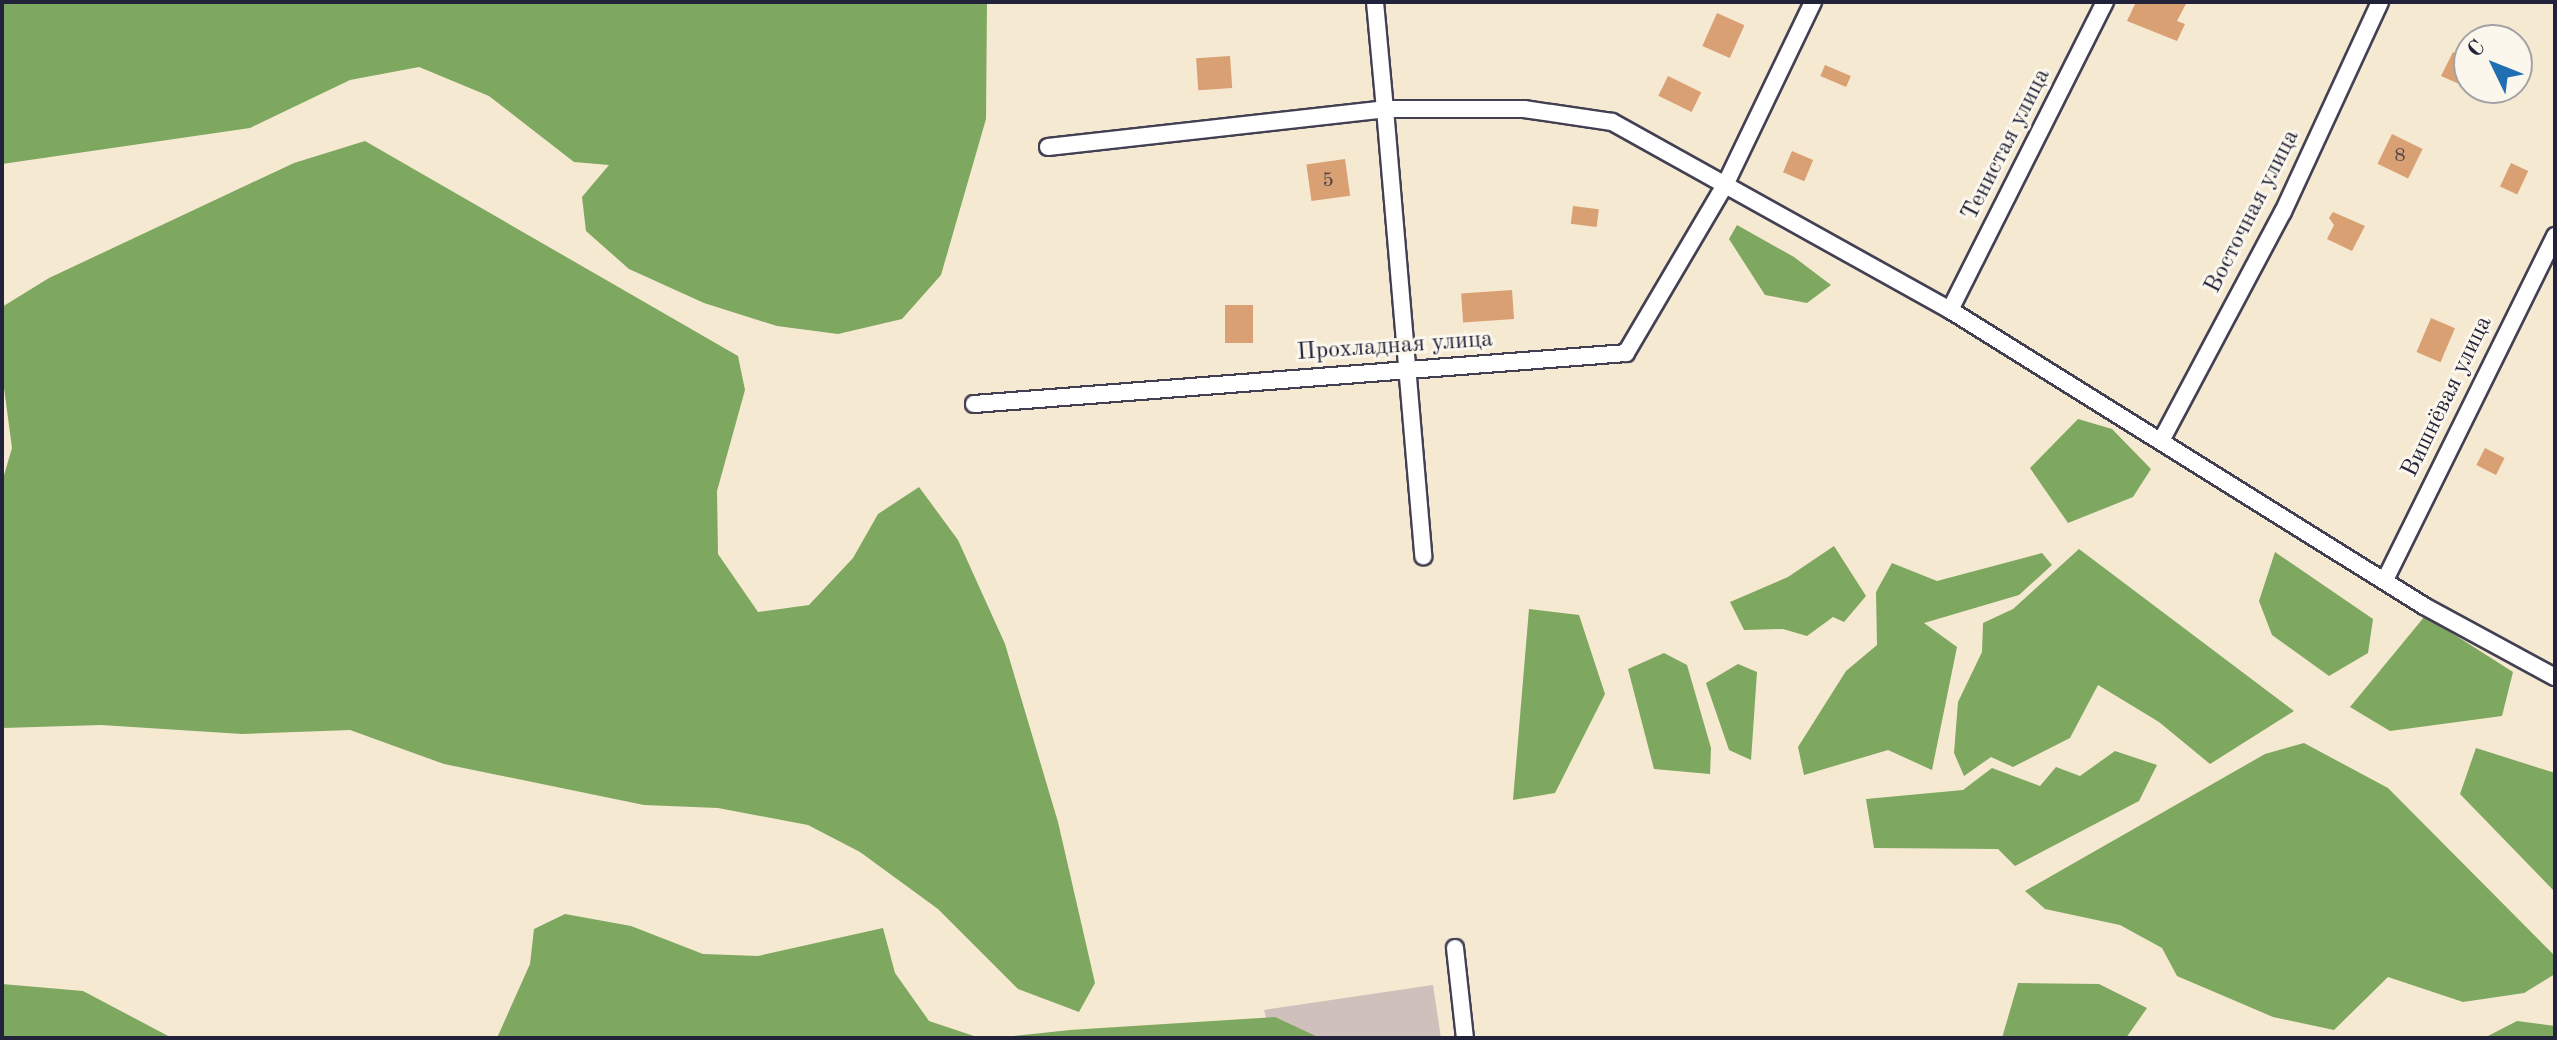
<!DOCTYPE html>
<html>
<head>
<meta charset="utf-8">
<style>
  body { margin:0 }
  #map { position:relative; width:2557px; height:1040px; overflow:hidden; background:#f5e9d2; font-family:"Old Standard TT",serif }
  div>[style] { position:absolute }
  .industrial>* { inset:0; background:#cfc0bb }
  .forest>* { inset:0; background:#7ea75f }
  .building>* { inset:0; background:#d9a073; transform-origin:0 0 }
  .roads { filter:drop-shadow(2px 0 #424052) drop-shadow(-2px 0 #424052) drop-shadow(0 2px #424052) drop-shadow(0 -2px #424052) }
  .minor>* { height:16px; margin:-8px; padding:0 8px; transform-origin:8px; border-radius:8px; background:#fff }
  span { translate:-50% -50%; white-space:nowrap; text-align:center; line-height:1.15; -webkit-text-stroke:6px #fbf7ec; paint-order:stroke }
  .number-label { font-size:20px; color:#504249 }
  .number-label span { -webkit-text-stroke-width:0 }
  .street-label { font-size:24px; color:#22223b }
  .frame { position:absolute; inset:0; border:4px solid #22223b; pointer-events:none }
  .north { position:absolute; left:2453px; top:24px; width:80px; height:80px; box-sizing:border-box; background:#fbf7ec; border:2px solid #a4a2a5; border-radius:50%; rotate:313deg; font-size:22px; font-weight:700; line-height:32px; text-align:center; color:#22223b }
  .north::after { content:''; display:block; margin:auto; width:28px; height:36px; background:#1f6fb2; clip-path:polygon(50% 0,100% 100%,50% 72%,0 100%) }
</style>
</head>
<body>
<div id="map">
  <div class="industrial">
    <div style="clip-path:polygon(1433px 985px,1441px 1038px,1272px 1038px,1264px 1010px)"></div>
  </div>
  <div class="forest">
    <div style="clip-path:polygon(2px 2px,987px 2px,986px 119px,941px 275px,902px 319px,838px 334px,777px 326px,704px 303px,629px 269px,586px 231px,582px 197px,609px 165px,574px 162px,489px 96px,419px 67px,350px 80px,250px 128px,2px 164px)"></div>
    <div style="clip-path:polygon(365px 141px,738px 356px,745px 390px,717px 491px,718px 554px,758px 612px,809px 605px,853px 558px,878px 514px,919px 487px,958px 540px,1005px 644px,1058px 822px,1095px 983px,1079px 1012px,1018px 989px,938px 909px,860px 852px,808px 825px,718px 808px,644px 805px,444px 764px,350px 730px,242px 734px,101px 725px,2px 728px,2px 482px,12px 448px,2px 373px,2px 307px,49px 278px,294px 163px)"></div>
    <div style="clip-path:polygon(1737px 225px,1794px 257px,1831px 285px,1807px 303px,1765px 295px,1729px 239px)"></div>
    <div style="clip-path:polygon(2078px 419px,2112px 429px,2151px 469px,2133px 497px,2068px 523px,2030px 468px)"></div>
    <div style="clip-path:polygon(1834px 546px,1866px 596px,1844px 622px,1833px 617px,1807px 636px,1783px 629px,1744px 630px,1730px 602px,1788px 577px)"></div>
    <div style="clip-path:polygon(2079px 549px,2294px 711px,2210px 764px,2159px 722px,2098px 685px,2070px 738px,2013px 767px,1991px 757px,1964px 776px,1954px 753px,1958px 702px,1982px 652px,1983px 623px,2013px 609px)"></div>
    <div style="clip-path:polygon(2275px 552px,2373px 619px,2368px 653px,2329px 676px,2272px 635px,2259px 601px)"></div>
    <div style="clip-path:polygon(2042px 553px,2052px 565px,2019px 595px,1924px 623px,1957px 647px,1932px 770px,1888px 750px,1804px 775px,1798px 747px,1846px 671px,1877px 645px,1876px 592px,1892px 563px,1937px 581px)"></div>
    <div style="clip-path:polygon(1529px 609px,1579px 615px,1605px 694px,1555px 793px,1513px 800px)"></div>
    <div style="clip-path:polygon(2425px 616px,2513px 672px,2502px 716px,2390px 731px,2350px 707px)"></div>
    <div style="clip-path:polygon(1664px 653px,1687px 665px,1711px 748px,1710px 774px,1654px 769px,1628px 669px)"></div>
    <div style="clip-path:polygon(1738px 664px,1757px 672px,1751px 760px,1729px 750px,1706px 683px)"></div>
    <div style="clip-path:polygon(2304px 743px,2388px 788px,2555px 956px,2555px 974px,2524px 993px,2463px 1002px,2388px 977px,2334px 1030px,2273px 1017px,2177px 976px,2162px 948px,2120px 925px,2045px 909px,2025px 891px,2265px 754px)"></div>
    <div style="clip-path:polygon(2476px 748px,2555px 773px,2555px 892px,2460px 794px)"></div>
    <div style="clip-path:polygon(2115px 751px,2157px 765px,2139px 801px,2015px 866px,1998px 849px,1874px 848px,1866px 799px,1963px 790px,1992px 768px,2040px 786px,2056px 767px,2080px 776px)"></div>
    <div style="clip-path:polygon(565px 914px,631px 926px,703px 954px,758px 956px,883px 928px,895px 973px,929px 1021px,980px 1038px,497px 1038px,530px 964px,534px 929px)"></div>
    <div style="clip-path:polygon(2018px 983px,2099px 984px,2147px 1008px,2126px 1038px,2002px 1038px)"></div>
    <div style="clip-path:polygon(2px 984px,83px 991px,172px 1038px,2px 1038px)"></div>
    <div style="clip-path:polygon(1275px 1017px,1320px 1038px,996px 1038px,1070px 1030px)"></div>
    <div style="clip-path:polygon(2517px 1021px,2555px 1026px,2555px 1038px,2484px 1038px)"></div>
  </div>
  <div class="building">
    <div style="clip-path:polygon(2136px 2px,2187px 2px,2177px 21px,2185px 24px,2177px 41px,2127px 21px)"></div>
    <div style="left:1717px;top:13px;width:30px;height:36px;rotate:24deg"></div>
    <div style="clip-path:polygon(2453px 52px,2469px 59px,2466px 87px,2441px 76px)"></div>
    <div style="left:1230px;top:56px;width:32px;height:34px;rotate:86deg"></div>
    <div style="left:1825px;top:65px;width:28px;height:12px;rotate:23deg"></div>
    <div style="left:1668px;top:76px;width:37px;height:22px;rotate:26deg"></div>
    <div style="left:2392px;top:134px;width:34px;height:33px;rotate:26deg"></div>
    <div style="left:1792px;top:151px;width:23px;height:23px;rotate:23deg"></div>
    <div style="left:1345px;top:159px;width:37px;height:39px;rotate:82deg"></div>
    <div style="left:2511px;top:163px;width:19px;height:26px;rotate:25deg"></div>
    <div style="left:1573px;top:206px;width:26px;height:18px;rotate:7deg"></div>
    <div style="clip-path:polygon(2333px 212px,2365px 226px,2352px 251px,2327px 239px,2334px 225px,2329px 218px)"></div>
    <div style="left:1512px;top:290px;width:29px;height:51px;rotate:86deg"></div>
    <div style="left:1253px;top:305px;width:38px;height:28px;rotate:90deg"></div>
    <div style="left:2431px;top:318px;width:26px;height:37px;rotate:23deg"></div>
    <div style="left:2485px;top:448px;width:22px;height:19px;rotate:27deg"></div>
  </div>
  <div class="roads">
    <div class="minor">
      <div style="left:1375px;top:2px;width:107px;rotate:84.7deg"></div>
      <div style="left:1385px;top:109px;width:139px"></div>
      <div style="left:1524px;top:109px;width:89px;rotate:8.4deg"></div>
      <div style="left:1612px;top:122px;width:387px;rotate:29.1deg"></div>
      <div style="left:1950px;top:310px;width:559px;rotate:31.98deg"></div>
      <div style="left:2424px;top:606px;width:149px;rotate:28.5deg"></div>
      <div style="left:1048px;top:147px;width:339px;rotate:-6.4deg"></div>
      <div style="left:1385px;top:109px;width:449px;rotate:85.1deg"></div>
      <div style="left:1950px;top:310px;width:345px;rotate:-63.3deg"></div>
      <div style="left:974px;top:404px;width:654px;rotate:-4.47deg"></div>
      <div style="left:1626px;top:353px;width:195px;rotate:-59.5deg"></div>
      <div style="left:1725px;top:185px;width:203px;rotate:-64.3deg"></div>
      <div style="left:2161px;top:441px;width:259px;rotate:-62deg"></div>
      <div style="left:2283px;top:212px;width:231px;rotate:-65.2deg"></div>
      <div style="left:2385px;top:580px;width:384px;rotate:-63.7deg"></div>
      <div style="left:1455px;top:948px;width:91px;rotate:83.7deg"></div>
    </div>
  </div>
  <div class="number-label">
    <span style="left:2400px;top:156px">8</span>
    <span style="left:1328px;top:181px">5</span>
  </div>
  <div class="street-label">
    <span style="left:2007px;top:145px;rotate:-63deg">Тенистая улица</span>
    <span style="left:2253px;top:212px;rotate:-63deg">Восточная улица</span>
    <span style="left:1395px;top:347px;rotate:-4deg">Прохладная улица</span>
    <span style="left:2448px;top:397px;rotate:-64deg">Вишнёвая улица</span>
  </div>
  <div class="frame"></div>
  <div class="north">С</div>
</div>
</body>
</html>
